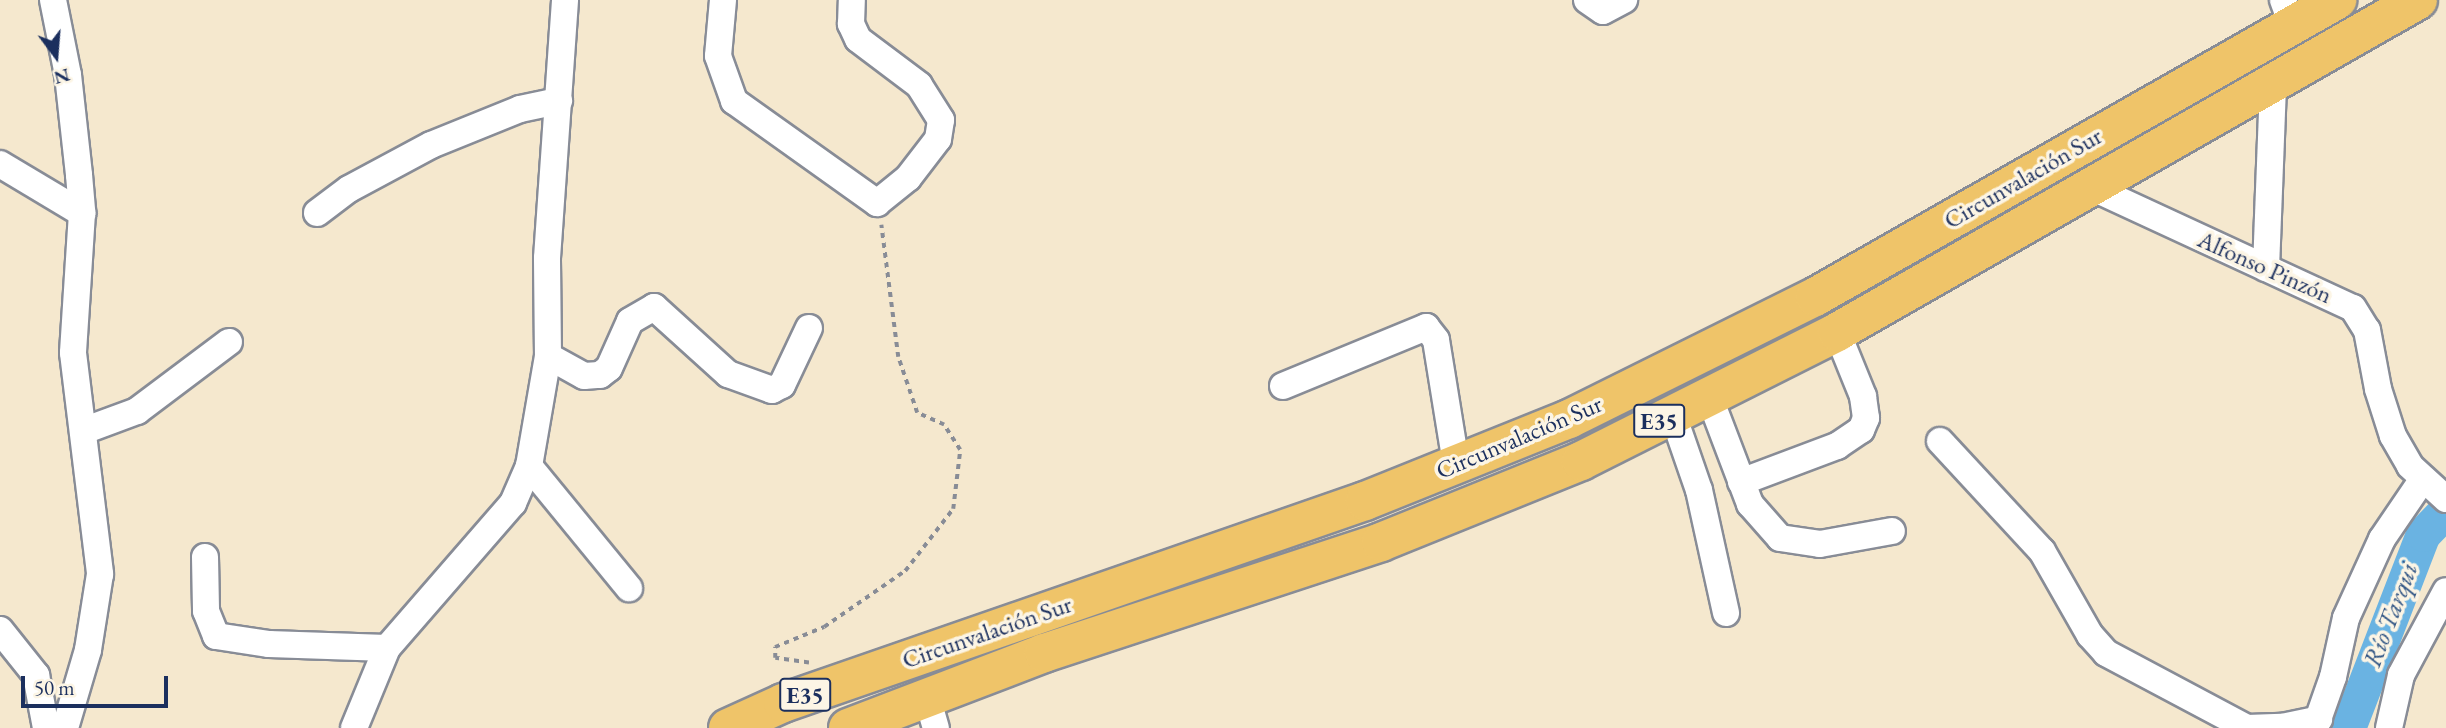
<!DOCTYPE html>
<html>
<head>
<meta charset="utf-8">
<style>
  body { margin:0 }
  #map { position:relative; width:2446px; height:728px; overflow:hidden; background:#f5e8ce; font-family:"EB Garamond",serif }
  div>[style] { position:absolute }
  .river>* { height:35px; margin:-17.5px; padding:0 17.5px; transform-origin:17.5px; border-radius:17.5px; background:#6ab3e2 }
  .path>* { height:3.5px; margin-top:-1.75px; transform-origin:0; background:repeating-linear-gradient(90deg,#888c96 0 5px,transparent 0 10px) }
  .roads { filter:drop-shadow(2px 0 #888c96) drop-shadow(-2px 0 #888c96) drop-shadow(0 2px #888c96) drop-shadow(0 -2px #888c96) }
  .minor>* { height:26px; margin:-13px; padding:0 13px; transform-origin:13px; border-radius:13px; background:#fff }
  .highway>* { height:38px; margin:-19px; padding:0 19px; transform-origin:19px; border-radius:19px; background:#efc469 }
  span { translate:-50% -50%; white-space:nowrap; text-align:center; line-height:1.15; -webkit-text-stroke:7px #fcf5e5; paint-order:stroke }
  .shield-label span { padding:2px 5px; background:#fcf5e5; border:2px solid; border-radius:5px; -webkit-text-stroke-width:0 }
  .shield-label { font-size:23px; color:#1b2f5e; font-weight:700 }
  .street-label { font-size:24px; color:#1b2f5e }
  .water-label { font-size:26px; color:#335786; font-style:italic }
  .north { position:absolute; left:21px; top:21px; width:70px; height:70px; -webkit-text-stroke:5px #fcf5e5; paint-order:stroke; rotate:164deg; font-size:19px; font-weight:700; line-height:28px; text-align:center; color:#1b2f5e }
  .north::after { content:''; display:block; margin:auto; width:24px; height:32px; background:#1b2f5e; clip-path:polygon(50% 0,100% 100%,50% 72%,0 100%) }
  .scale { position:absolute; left:21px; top:676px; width:147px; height:32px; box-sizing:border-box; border:4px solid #1b2f5e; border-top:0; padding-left:9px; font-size:21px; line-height:24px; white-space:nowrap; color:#1b2f5e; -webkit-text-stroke:5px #fcf5e5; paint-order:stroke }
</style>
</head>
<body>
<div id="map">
  <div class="river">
    <div style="left:2348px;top:728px;width:208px;rotate:-68.9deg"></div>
    <div style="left:2423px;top:534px;width:33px;rotate:-46deg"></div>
  </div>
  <div class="path">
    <div style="left:809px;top:663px;width:34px;rotate:-172deg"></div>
    <div style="left:775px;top:658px;width:11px;rotate:-90deg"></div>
    <div style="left:775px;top:647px;width:53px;rotate:-22.2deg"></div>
    <div style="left:824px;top:627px;width:98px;rotate:-34.7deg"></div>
    <div style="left:905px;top:571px;width:78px;rotate:-52.3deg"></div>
    <div style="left:953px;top:509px;width:59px;rotate:-83.2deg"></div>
    <div style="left:960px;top:450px;width:30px;rotate:-123deg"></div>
    <div style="left:944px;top:425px;width:30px;rotate:-156deg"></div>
    <div style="left:917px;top:413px;width:59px;rotate:-108.7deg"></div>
    <div style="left:898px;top:357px;width:133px;rotate:-97.3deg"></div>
  </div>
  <div class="roads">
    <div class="minor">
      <div style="left:53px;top:0;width:76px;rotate:78.7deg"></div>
      <div style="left:68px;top:75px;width:101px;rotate:83.7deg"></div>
      <div style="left:79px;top:175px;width:38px;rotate:85deg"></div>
      <div style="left:82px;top:213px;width:140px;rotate:93.7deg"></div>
      <div style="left:73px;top:353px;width:223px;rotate:83deg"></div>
      <div style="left:100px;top:574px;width:77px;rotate:99deg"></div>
      <div style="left:88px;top:650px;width:81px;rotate:106.4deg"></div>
      <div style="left:723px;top:0;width:56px;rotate:95.1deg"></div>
      <div style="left:718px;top:56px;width:48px;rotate:70.4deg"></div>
      <div style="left:734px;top:101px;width:176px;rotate:35.5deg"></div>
      <div style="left:877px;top:203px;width:40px;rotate:-39deg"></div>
      <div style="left:908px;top:178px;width:49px;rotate:-52.4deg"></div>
      <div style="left:938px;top:139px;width:19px;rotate:-81deg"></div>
      <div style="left:941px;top:120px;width:41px;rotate:-122.2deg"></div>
      <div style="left:919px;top:85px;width:76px;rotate:-143deg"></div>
      <div style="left:858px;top:39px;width:17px;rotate:-115deg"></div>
      <div style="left:851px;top:24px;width:24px;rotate:-88deg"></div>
      <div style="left:1587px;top:0;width:19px;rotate:35deg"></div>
      <div style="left:1603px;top:11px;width:24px;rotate:-28deg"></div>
      <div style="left:2283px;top:0;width:27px;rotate:70deg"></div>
      <div style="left:0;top:164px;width:96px;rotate:30.9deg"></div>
      <div style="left:2093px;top:188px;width:286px;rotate:24.8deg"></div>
      <div style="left:2353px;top:308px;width:26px;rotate:58deg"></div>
      <div style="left:2367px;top:330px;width:60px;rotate:79.4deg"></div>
      <div style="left:2378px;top:389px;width:49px;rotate:72.3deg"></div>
      <div style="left:2393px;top:436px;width:34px;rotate:60deg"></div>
      <div style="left:2410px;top:466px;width:49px;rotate:42.5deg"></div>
      <div style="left:317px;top:213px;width:40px;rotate:-37deg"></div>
      <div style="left:349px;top:189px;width:93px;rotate:-28.2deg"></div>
      <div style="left:431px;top:145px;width:96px;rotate:-22deg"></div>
      <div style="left:520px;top:109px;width:40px;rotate:-12deg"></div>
      <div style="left:2266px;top:268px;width:184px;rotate:-87.8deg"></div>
      <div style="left:548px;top:356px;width:41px;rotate:29.1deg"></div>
      <div style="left:584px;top:376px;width:16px;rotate:-4deg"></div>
      <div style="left:600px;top:375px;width:11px;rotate:-38deg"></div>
      <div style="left:609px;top:368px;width:51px;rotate:-65.9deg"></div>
      <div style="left:630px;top:321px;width:28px;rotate:-30deg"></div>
      <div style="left:654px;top:307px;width:100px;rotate:42.2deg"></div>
      <div style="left:728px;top:374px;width:47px;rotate:20deg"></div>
      <div style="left:772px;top:390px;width:11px;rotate:-27deg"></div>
      <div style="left:782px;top:385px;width:63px;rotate:-64.7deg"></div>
      <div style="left:1283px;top:386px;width:155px;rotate:-22.4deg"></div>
      <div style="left:1426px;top:327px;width:16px;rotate:52deg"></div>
      <div style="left:1436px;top:340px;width:126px;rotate:80.8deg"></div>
      <div style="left:1709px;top:396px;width:116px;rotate:69.2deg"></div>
      <div style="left:1750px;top:504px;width:45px;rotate:48.6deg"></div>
      <div style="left:1780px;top:538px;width:40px;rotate:8.5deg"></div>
      <div style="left:1820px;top:544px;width:73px;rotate:-10.2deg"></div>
      <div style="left:1673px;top:415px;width:79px;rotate:70.9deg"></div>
      <div style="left:1699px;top:490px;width:126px;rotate:77.6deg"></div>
      <div style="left:83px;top:431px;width:58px;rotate:-20.3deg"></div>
      <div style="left:137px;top:411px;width:115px;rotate:-36.9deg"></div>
      <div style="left:1940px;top:441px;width:150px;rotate:47.2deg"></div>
      <div style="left:2042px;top:551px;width:97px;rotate:60.3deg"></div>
      <div style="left:2090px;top:635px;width:24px;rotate:48deg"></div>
      <div style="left:2106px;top:653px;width:160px;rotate:28deg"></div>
      <div style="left:2247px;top:728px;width:35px;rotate:-2deg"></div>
      <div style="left:2282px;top:727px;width:38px;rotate:-12deg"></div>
      <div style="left:529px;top:466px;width:158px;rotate:50.7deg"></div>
      <div style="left:1741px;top:482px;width:103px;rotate:-20.6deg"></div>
      <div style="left:1837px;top:446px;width:29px;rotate:-34deg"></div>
      <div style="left:1861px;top:430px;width:13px;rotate:-67deg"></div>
      <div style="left:1866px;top:418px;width:22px;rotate:-98deg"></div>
      <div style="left:1863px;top:396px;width:69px;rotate:-112.1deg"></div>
      <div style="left:205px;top:557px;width:54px;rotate:88.9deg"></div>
      <div style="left:206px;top:611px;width:27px;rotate:68deg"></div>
      <div style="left:216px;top:636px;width:54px;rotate:8.6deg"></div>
      <div style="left:269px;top:644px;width:118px;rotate:1.9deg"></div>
      <div style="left:0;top:630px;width:58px;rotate:51.3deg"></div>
      <div style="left:36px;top:675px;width:54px;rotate:79.3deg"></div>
      <div style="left:927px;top:697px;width:32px;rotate:74deg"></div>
      <div style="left:354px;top:728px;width:87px;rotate:-67.6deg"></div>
      <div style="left:387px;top:648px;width:192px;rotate:-49deg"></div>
      <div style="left:513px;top:503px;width:40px;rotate:-66.6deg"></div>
      <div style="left:529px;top:466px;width:112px;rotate:-80.2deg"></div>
      <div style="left:548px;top:356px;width:98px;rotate:-90.6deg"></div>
      <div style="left:547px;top:258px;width:259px;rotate:-86deg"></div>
      <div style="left:2315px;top:728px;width:54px;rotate:-70.6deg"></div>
      <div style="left:2333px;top:677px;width:60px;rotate:-77.6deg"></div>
      <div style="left:2346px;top:618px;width:87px;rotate:-65.5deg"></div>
      <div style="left:2382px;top:539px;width:73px;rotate:-55.7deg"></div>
      <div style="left:2389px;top:728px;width:54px;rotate:-77.2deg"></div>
      <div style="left:2401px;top:675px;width:95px;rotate:-61.8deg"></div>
    </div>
    <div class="highway">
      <div style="left:728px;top:728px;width:60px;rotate:-24.4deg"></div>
      <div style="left:783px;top:703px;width:616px;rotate:-19.14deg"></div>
      <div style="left:1365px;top:501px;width:220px;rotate:-21.9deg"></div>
      <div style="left:1569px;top:419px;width:275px;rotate:-26.4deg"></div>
      <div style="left:1815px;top:297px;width:601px;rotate:-29.64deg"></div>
      <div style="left:848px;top:728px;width:210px;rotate:-20.9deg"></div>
      <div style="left:1044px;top:653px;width:355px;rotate:-18.2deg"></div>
      <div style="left:1381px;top:542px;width:216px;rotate:-22deg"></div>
      <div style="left:1581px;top:461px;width:287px;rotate:-26.7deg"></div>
      <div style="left:1837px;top:332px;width:669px;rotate:-29.74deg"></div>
    </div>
  </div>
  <div class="shield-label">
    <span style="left:1659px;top:421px">E35</span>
    <span style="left:805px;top:695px">E35</span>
  </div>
  <div class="street-label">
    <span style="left:2023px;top:178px;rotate:-30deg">Circunvalación Sur</span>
    <span style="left:2265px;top:267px;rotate:24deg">Alfonso Pinzón</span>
    <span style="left:1519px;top:437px;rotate:-23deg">Circunvalación Sur</span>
    <span style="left:987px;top:632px;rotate:-19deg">Circunvalación Sur</span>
  </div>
  <div class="water-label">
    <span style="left:2391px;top:615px;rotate:-69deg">Río Tarqui</span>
  </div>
  <div class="north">N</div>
  <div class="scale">50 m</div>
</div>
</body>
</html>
